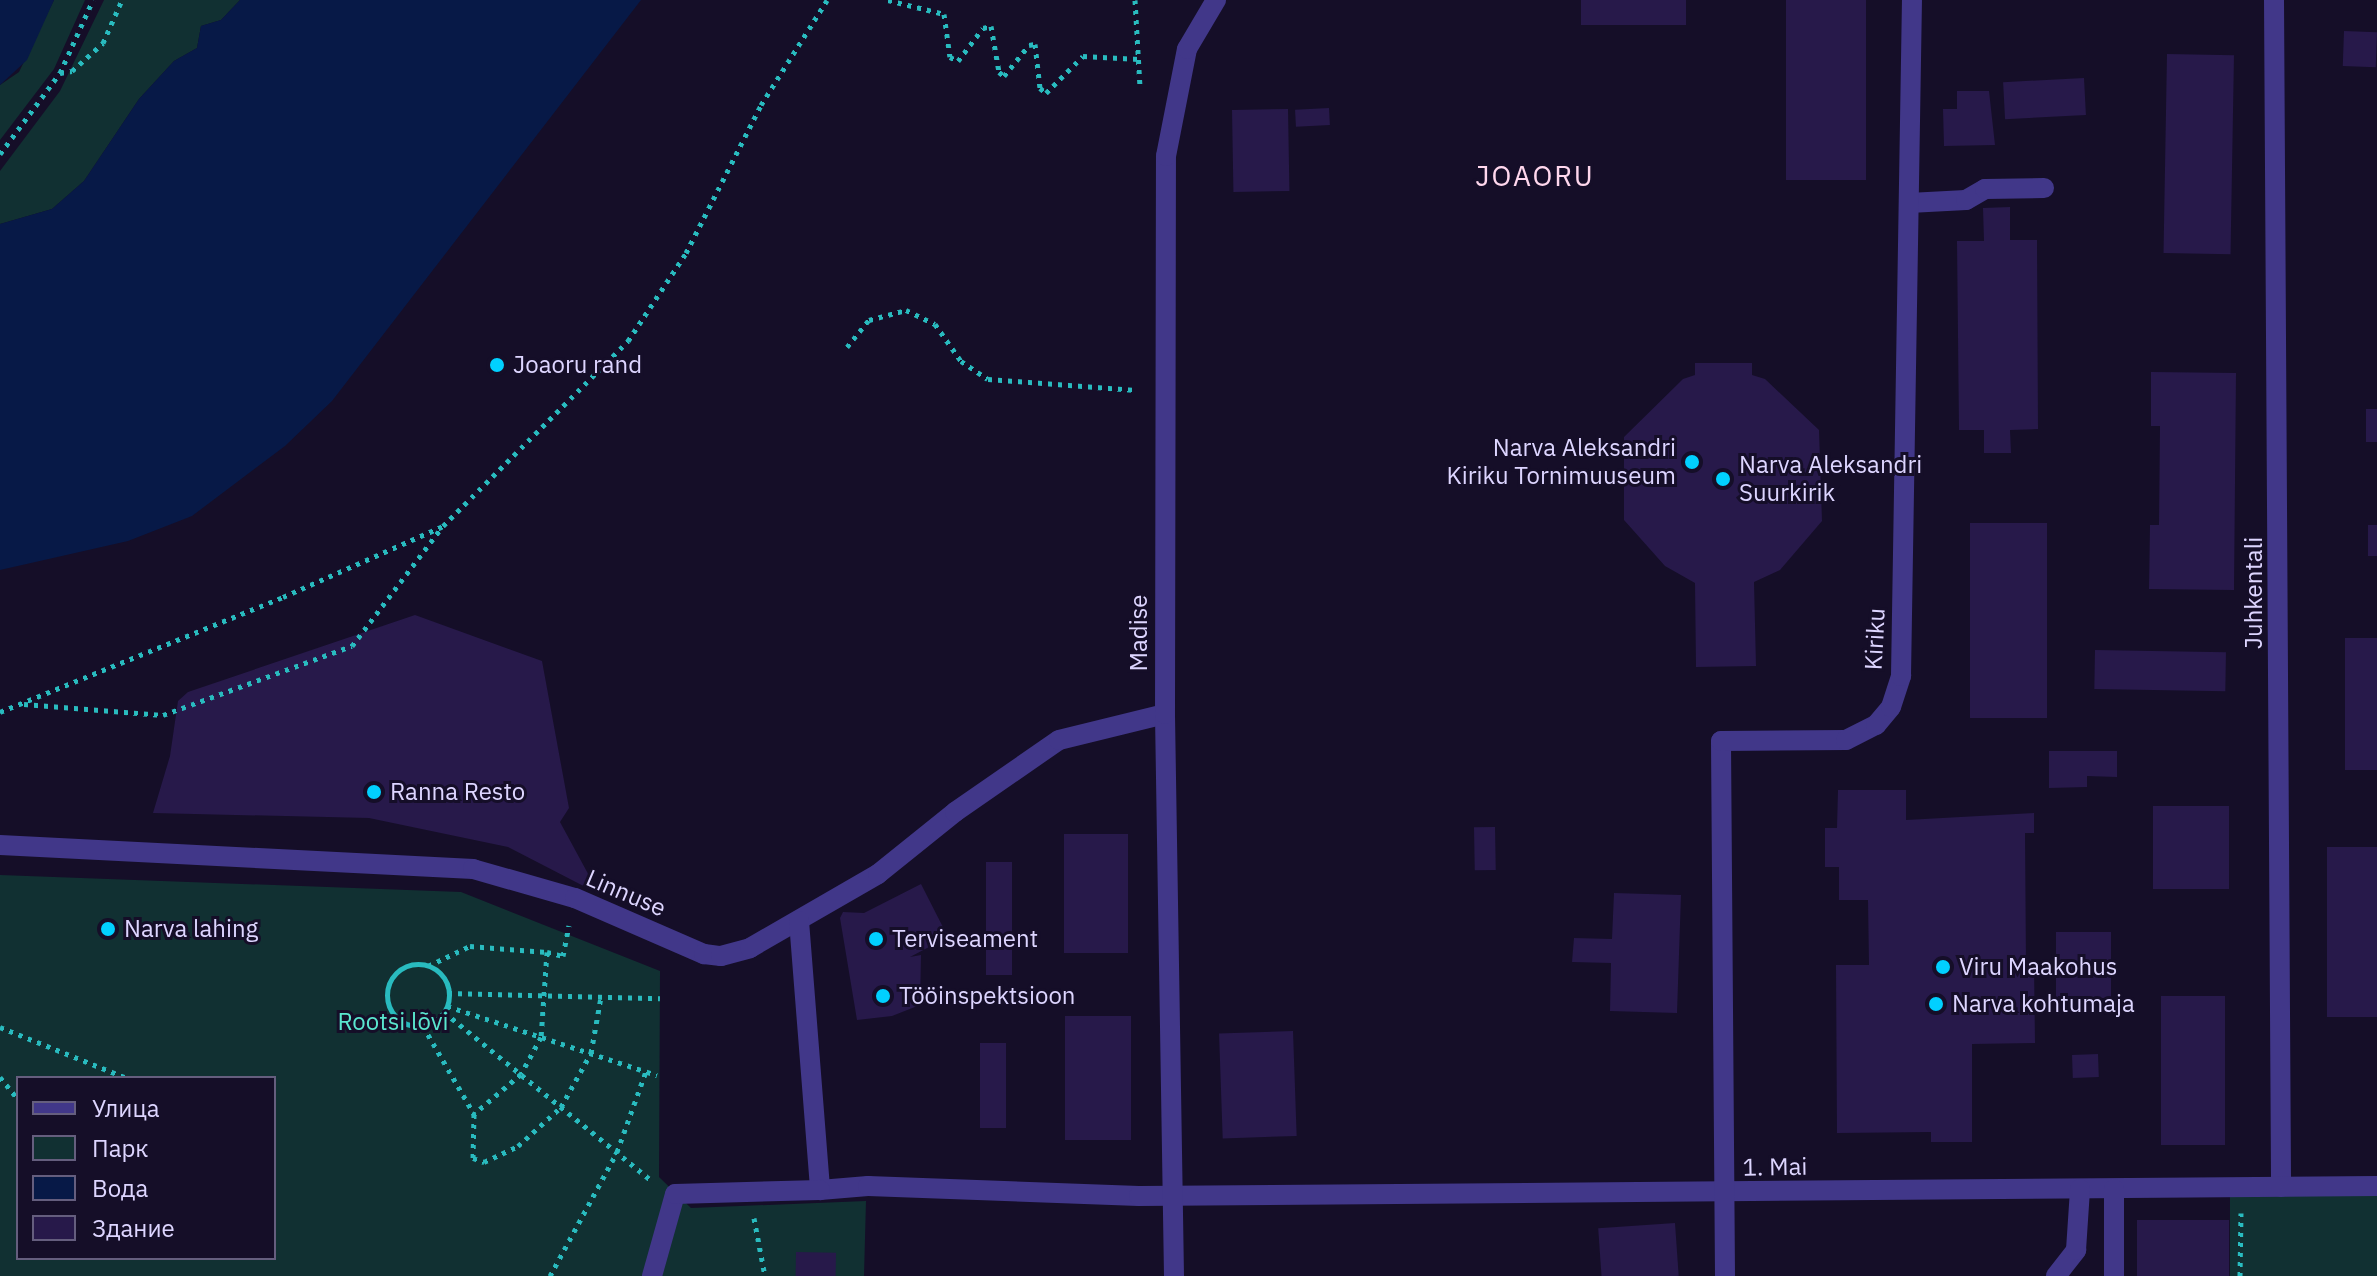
<!DOCTYPE html>
<html>
<head>
<meta charset="utf-8">
<style>
  body { margin:0 }
  #map { position:relative; width:2377px; height:1276px; overflow:hidden; background:#150e28; font-family:"IBM Plex Sans",sans-serif }
  div>[style] { position:absolute }
  .green>* { inset:0; background:#113032; transform-origin:0 0 }
  .water>* { inset:0; background:#071947 }
  .building>* { inset:0; background:#27194a; transform-origin:0 0 }
  .path>* { height:5px; margin-top:-2.5px; transform-origin:0; background:repeating-linear-gradient(90deg,#29bbbf 0 4px,transparent 0 10px) }
  .path>.ring { margin:-2.5px; padding:0; box-sizing:content-box; background:none; border:5px solid #29bbbf; border-radius:50% }
  .minor>* { height:20px; margin:-10px; padding:0 10px; transform-origin:10px; border-radius:10px; background:#413789 }
  .dots>* { width:22px; height:22px; translate:-50% -50%; box-sizing:border-box; border:4px solid #150e28; border-radius:50% }
  span { translate:-50% -50%; white-space:nowrap; text-align:center; line-height:1.15; -webkit-text-stroke:6px #150e28; paint-order:stroke }
  .poi-label { font-size:24px; color:#ddd5ff }
  .left { translate:0 -50%; text-align:left }
  .right { translate:-100% -50%; text-align:right }
  .street-label { font-size:24px; color:#ddd5ff }
  .park-label { font-size:24px; color:#5ae6cf }
  .quarter-label { font-size:28px; color:#ffd7ed; letter-spacing:2px }
  .legend { position:absolute; left:16px; top:1076px; width:260px; height:184px; box-sizing:border-box; background:#150e28; border:2px solid #655e7e; margin:0; padding:10px 14px; list-style:none; font-size:24px; color:#ddd5ff }
  .legend li { display:flex; align-items:center; gap:16px; height:40px }
  .legend b { width:40px; border:2px solid #655e7e }
</style>
</head>
<body>
<div id="map">
  <div class="green">
    <div style="clip-path:polygon(54px 0,85px 0,54px 69px,0 140px,0 85px,19px 72px)"></div>
    <div style="clip-path:polygon(104px 0,240px 0,221px 20px,201px 26px,197px 48px,174px 61px,139px 99px,84px 181px,52px 209px,0 224px,0 171px,60px 91px)"></div>
    <div style="clip-path:polygon(evenodd,0 875px,461px 892px,660px 971px,659px 1177px,691px 1208px,866px 1201px,864px 1276px,0 1276px,0 875px,18px 1078px,274px 1078px,274px 1258px,18px 1258px,18px 1078px)"></div>
    <div style="left:2230px;top:1193px;width:147px;height:83px"></div>
  </div>
  <div class="water">
    <div style="clip-path:polygon(0 0,54px 0,27px 60px,0 85px)"></div>
    <div style="clip-path:polygon(240px 0,641px 0,332px 401px,285px 446px,192px 516px,128px 541px,0 570px,0 224px,52px 209px,84px 181px,139px 99px,174px 61px,197px 48px,201px 26px,221px 20px)"></div>
  </div>
  <div class="building">
    <div style="left:1581px;top:0;width:105px;height:25px"></div>
    <div style="left:1786px;top:0;width:80px;height:180px"></div>
    <div style="left:2344px;top:31px;width:33px;height:35px;rotate:2deg"></div>
    <div style="left:2167px;top:54px;width:67px;height:199px;rotate:1deg"></div>
    <div style="left:2084px;top:78px;width:37px;height:81px;rotate:87deg"></div>
    <div style="clip-path:polygon(1957px 91px,1989px 91px,1995px 145px,1944px 146px,1943px 109px,1957px 109px)"></div>
    <div style="left:1329px;top:108px;width:17px;height:34px;rotate:87deg"></div>
    <div style="left:1288px;top:109px;width:82px;height:56px;rotate:89deg"></div>
    <div style="clip-path:polygon(2010px 207px,2010px 240px,2037px 240px,2038px 429px,2010px 430px,2011px 453px,1984px 453px,1984px 430px,1959px 430px,1957px 241px,1984px 241px,1983px 208px)"></div>
    <div style="clip-path:polygon(1695px 363px,1752px 363px,1752px 375px,1765px 379px,1819px 430px,1822px 521px,1780px 570px,1754px 582px,1756px 666px,1696px 667px,1695px 583px,1665px 566px,1624px 520px,1624px 437px,1683px 379px,1695px 375px)"></div>
    <div style="clip-path:polygon(2151px 372px,2236px 373px,2234px 590px,2149px 589px,2150px 525px,2159px 525px,2160px 426px,2151px 426px)"></div>
    <div style="left:2377px;top:409px;width:33px;height:11px;rotate:90deg"></div>
    <div style="left:1970px;top:523px;width:77px;height:195px"></div>
    <div style="left:2368px;top:525px;width:9px;height:31px"></div>
    <div style="clip-path:polygon(415px 615px,542px 661px,569px 808px,560px 822px,599px 894px,508px 847px,369px 818px,153px 813px,170px 756px,178px 701px,188px 692px)"></div>
    <div style="left:2345px;top:638px;width:32px;height:132px"></div>
    <div style="left:2095px;top:650px;width:131px;height:39px;rotate:1deg"></div>
    <div style="clip-path:polygon(2049px 751px,2117px 751px,2117px 777px,2087px 776px,2087px 787px,2049px 788px)"></div>
    <div style="clip-path:polygon(1838px 790px,1906px 790px,1906px 820px,2034px 813px,2034px 833px,2025px 833px,2026px 964px,2034px 964px,2035px 1043px,1972px 1044px,1972px 1142px,1931px 1142px,1931px 1132px,1837px 1133px,1836px 965px,1869px 965px,1868px 900px,1839px 900px,1839px 867px,1825px 867px,1825px 828px,1837px 828px)"></div>
    <div style="left:2153px;top:806px;width:76px;height:83px"></div>
    <div style="left:1495px;top:827px;width:43px;height:21px;rotate:89deg"></div>
    <div style="left:1064px;top:834px;width:64px;height:119px"></div>
    <div style="left:2377px;top:847px;width:170px;height:50px;rotate:90deg"></div>
    <div style="left:986px;top:862px;width:26px;height:113px"></div>
    <div style="clip-path:polygon(921px 884px,948px 937px,910px 957px,921px 955px,920px 1005px,892px 1016px,857px 1020px,840px 918px,843px 912px,864px 913px)"></div>
    <div style="clip-path:polygon(1614px 893px,1681px 895px,1677px 1013px,1610px 1011px,1611px 963px,1572px 962px,1574px 938px,1612px 939px)"></div>
    <div style="left:2056px;top:932px;width:55px;height:66px"></div>
    <div style="left:2161px;top:996px;width:64px;height:149px"></div>
    <div style="left:1131px;top:1016px;width:124px;height:66px;rotate:90deg"></div>
    <div style="left:1293px;top:1031px;width:105px;height:74px;rotate:88deg"></div>
    <div style="left:980px;top:1043px;width:26px;height:85px"></div>
    <div style="left:2098px;top:1054px;width:23px;height:26px;rotate:88deg"></div>
    <div style="left:2229px;top:1220px;width:56px;height:92px;rotate:90deg"></div>
    <div style="left:1675px;top:1223px;width:53px;height:77px;rotate:86deg"></div>
    <div style="left:796px;top:1252px;width:40px;height:24px;rotate:1deg"></div>
  </div>
  <div class="path">
    <div style="left:888px;top:0;width:58px;rotate:14deg"></div>
    <div style="left:944px;top:14px;width:43px;rotate:82.1deg"></div>
    <div style="left:950px;top:57px;width:9px;rotate:27deg"></div>
    <div style="left:958px;top:61px;width:41px;rotate:-52.9deg"></div>
    <div style="left:983px;top:28px;width:8px;rotate:-14deg"></div>
    <div style="left:991px;top:26px;width:47px;rotate:80.1deg"></div>
    <div style="left:999px;top:72px;width:6px;rotate:39deg"></div>
    <div style="left:1004px;top:76px;width:40px;rotate:-51deg"></div>
    <div style="left:1029px;top:45px;width:6px;rotate:-9deg"></div>
    <div style="left:1035px;top:44px;width:44px;rotate:83.5deg"></div>
    <div style="left:1040px;top:88px;width:8px;rotate:40deg"></div>
    <div style="left:1046px;top:93px;width:52px;rotate:-45deg"></div>
    <div style="left:1083px;top:56px;width:56px;rotate:3.1deg"></div>
    <div style="left:1135px;top:0;width:87px;rotate:86.7deg"></div>
    <div style="left:60px;top:73px;width:12px;rotate:-9deg"></div>
    <div style="left:72px;top:71px;width:42px;rotate:-42.1deg"></div>
    <div style="left:103px;top:43px;width:47px;rotate:-66.2deg"></div>
    <div style="left:0;top:154px;width:101px;rotate:-53.5deg"></div>
    <div style="left:60px;top:73px;width:80px;rotate:-65.7deg"></div>
    <div style="left:847px;top:347px;width:35px;rotate:-51deg"></div>
    <div style="left:869px;top:320px;width:38px;rotate:-15deg"></div>
    <div style="left:906px;top:310px;width:32px;rotate:26deg"></div>
    <div style="left:935px;top:324px;width:45px;rotate:54.9deg"></div>
    <div style="left:961px;top:361px;width:32px;rotate:34deg"></div>
    <div style="left:988px;top:379px;width:148px;rotate:4.3deg"></div>
    <div style="left:24px;top:704px;width:139px;rotate:4.5deg"></div>
    <div style="left:163px;top:715px;width:201px;rotate:-20.1deg"></div>
    <div style="left:352px;top:646px;width:149px;rotate:-52.9deg"></div>
    <div style="left:0;top:712px;width:305px;rotate:-22.1deg"></div>
    <div style="left:283px;top:597px;width:175px;rotate:-23.9deg"></div>
    <div style="left:443px;top:526px;width:262px;rotate:-45deg"></div>
    <div style="left:628px;top:341px;width:105px;rotate:-56.6deg"></div>
    <div style="left:686px;top:253px;width:166px;rotate:-63.1deg"></div>
    <div style="left:761px;top:105px;width:124px;rotate:-57.8deg"></div>
    <div style="left:547px;top:952px;width:16px;rotate:14deg"></div>
    <div style="left:563px;top:956px;width:31px;rotate:-79deg"></div>
    <div class="ring" style="left:387px;top:964px;width:57px;height:57px"></div>
    <div style="left:428px;top:966px;width:47px;rotate:-25.5deg"></div>
    <div style="left:470px;top:946px;width:77px;rotate:4.5deg"></div>
    <div style="left:547px;top:952px;width:85px;rotate:94deg"></div>
    <div style="left:541px;top:1037px;width:42px;rotate:118.4deg"></div>
    <div style="left:521px;top:1074px;width:62px;rotate:139.6deg"></div>
    <div style="left:448px;top:993px;width:212px;rotate:1.4deg"></div>
    <div style="left:447px;top:1006px;width:221px;rotate:18.2deg"></div>
    <div style="left:444px;top:1012px;width:268px;rotate:39.1deg"></div>
    <div style="left:423px;top:1026px;width:102px;rotate:59.9deg"></div>
    <div style="left:474px;top:1114px;width:44px;rotate:91.3deg"></div>
    <div style="left:473px;top:1158px;width:12px;rotate:20deg"></div>
    <div style="left:484px;top:1162px;width:38px;rotate:-25deg"></div>
    <div style="left:518px;top:1146px;width:58px;rotate:-42.2deg"></div>
    <div style="left:561px;top:1107px;width:62px;rotate:-60.9deg"></div>
    <div style="left:591px;top:1053px;width:57px;rotate:-79.9deg"></div>
    <div style="left:0;top:1027px;width:137px;rotate:21.9deg"></div>
    <div style="left:0;top:1077px;width:28px;rotate:51deg"></div>
    <div style="left:754px;top:1218px;width:59px;rotate:79.3deg"></div>
    <div style="left:550px;top:1276px;width:141px;rotate:-61.6deg"></div>
    <div style="left:617px;top:1152px;width:86px;rotate:-70.3deg"></div>
    <div style="left:2240px;top:1276px;width:63px;rotate:-89.1deg"></div>
  </div>
  <div class="minor">
    <div style="left:2274px;top:0;width:1187px;rotate:89.66deg"></div>
    <div style="left:1909px;top:203px;width:57px;rotate:-3deg"></div>
    <div style="left:1966px;top:200px;width:22px;rotate:-30deg"></div>
    <div style="left:1985px;top:189px;width:59px;rotate:-1deg"></div>
    <div style="left:0;top:845px;width:474px;rotate:2.9deg"></div>
    <div style="left:473px;top:869px;width:106px;rotate:15.9deg"></div>
    <div style="left:575px;top:898px;width:141px;rotate:23.5deg"></div>
    <div style="left:704px;top:954px;width:17px;rotate:7deg"></div>
    <div style="left:721px;top:956px;width:30px;rotate:-15deg"></div>
    <div style="left:750px;top:948px;width:148px;rotate:-30deg"></div>
    <div style="left:878px;top:874px;width:99px;rotate:-38.8deg"></div>
    <div style="left:955px;top:812px;width:126px;rotate:-34.7deg"></div>
    <div style="left:1059px;top:740px;width:109px;rotate:-13.8deg"></div>
    <div style="left:799px;top:921px;width:270px;rotate:85.5deg"></div>
    <div style="left:820px;top:1190px;width:48px;rotate:-4.8deg"></div>
    <div style="left:868px;top:1186px;width:271px;rotate:2.1deg"></div>
    <div style="left:1139px;top:1196px;width:1238px;rotate:-0.46deg"></div>
    <div style="left:2114px;top:1189px;width:87px;rotate:90deg"></div>
    <div style="left:652px;top:1276px;width:85px;rotate:-74.3deg"></div>
    <div style="left:675px;top:1194px;width:145px;rotate:-1.6deg"></div>
    <div style="left:1174px;top:1276px;width:562px;rotate:-90.92deg"></div>
    <div style="left:1165px;top:714px;width:558px;rotate:-89.9deg"></div>
    <div style="left:1166px;top:156px;width:109px;rotate:-78.9deg"></div>
    <div style="left:1187px;top:49px;width:57px;rotate:-59.4deg"></div>
    <div style="left:1725px;top:1276px;width:535px;rotate:-90.43deg"></div>
    <div style="left:1721px;top:741px;width:125px;rotate:-0.5deg"></div>
    <div style="left:1846px;top:740px;width:34px;rotate:-27deg"></div>
    <div style="left:1876px;top:725px;width:23px;rotate:-50deg"></div>
    <div style="left:1891px;top:707px;width:33px;rotate:-72deg"></div>
    <div style="left:1901px;top:676px;width:676px;rotate:-89.07deg"></div>
    <div style="left:2056px;top:1276px;width:33px;rotate:-52deg"></div>
    <div style="left:2076px;top:1250px;width:61px;rotate:-86.2deg"></div>
  </div>
  <div class="dots">
    <div style="left:497px;top:365px;background:#01d0ff"></div>
    <div style="left:1692px;top:462px;background:#01d0ff"></div>
    <div style="left:1723px;top:479px;background:#01d0ff"></div>
    <div style="left:374px;top:792px;background:#01d0ff"></div>
    <div style="left:108px;top:929px;background:#01d0ff"></div>
    <div style="left:876px;top:939px;background:#01d0ff"></div>
    <div style="left:1943px;top:967px;background:#01d0ff"></div>
    <div style="left:883px;top:996px;background:#01d0ff"></div>
    <div style="left:1936px;top:1004px;background:#01d0ff"></div>
  </div>
  <div class="poi-label">
    <span class="left" style="left:513px;top:365px">Joaoru rand</span>
    <span class="right" style="left:1676px;top:462px">Narva Aleksandri<br>Kiriku Tornimuuseum</span>
    <span class="left" style="left:1739px;top:479px">Narva Aleksandri<br>Suurkirik</span>
    <span class="left" style="left:390px;top:792px">Ranna Resto</span>
    <span class="left" style="left:124px;top:929px">Narva lahing</span>
    <span class="left" style="left:892px;top:939px">Terviseament</span>
    <span class="left" style="left:1959px;top:967px">Viru Maakohus</span>
    <span class="left" style="left:899px;top:996px">Tööinspektsioon</span>
    <span class="left" style="left:1952px;top:1004px">Narva kohtumaja</span>
  </div>
  <div class="street-label">
    <span style="left:2254px;top:593px;rotate:-90deg">Juhkentali</span>
    <span style="left:1139px;top:633px;rotate:-90deg">Madise</span>
    <span style="left:1875px;top:639px;rotate:-87deg">Kiriku</span>
    <span style="left:626px;top:893px;rotate:23deg">Linnuse</span>
    <span style="left:1775px;top:1167px;rotate:-1deg">1. Mai</span>
  </div>
  <div class="park-label">
    <span style="left:393px;top:1022px">Rootsi lõvi</span>
  </div>
  <div class="quarter-label">
    <span style="left:1535px;top:176px">JOAORU</span>
  </div>
  <ul class="legend">
  <li><b style="height:10px;background:#413789"></b>Улица</li>
  <li><b style="height:22px;background:#113032"></b>Парк</li>
  <li><b style="height:22px;background:#071947"></b>Вода</li>
  <li><b style="height:22px;background:#27194a"></b>Здание</li>
  </ul>
</div>
</body>
</html>
